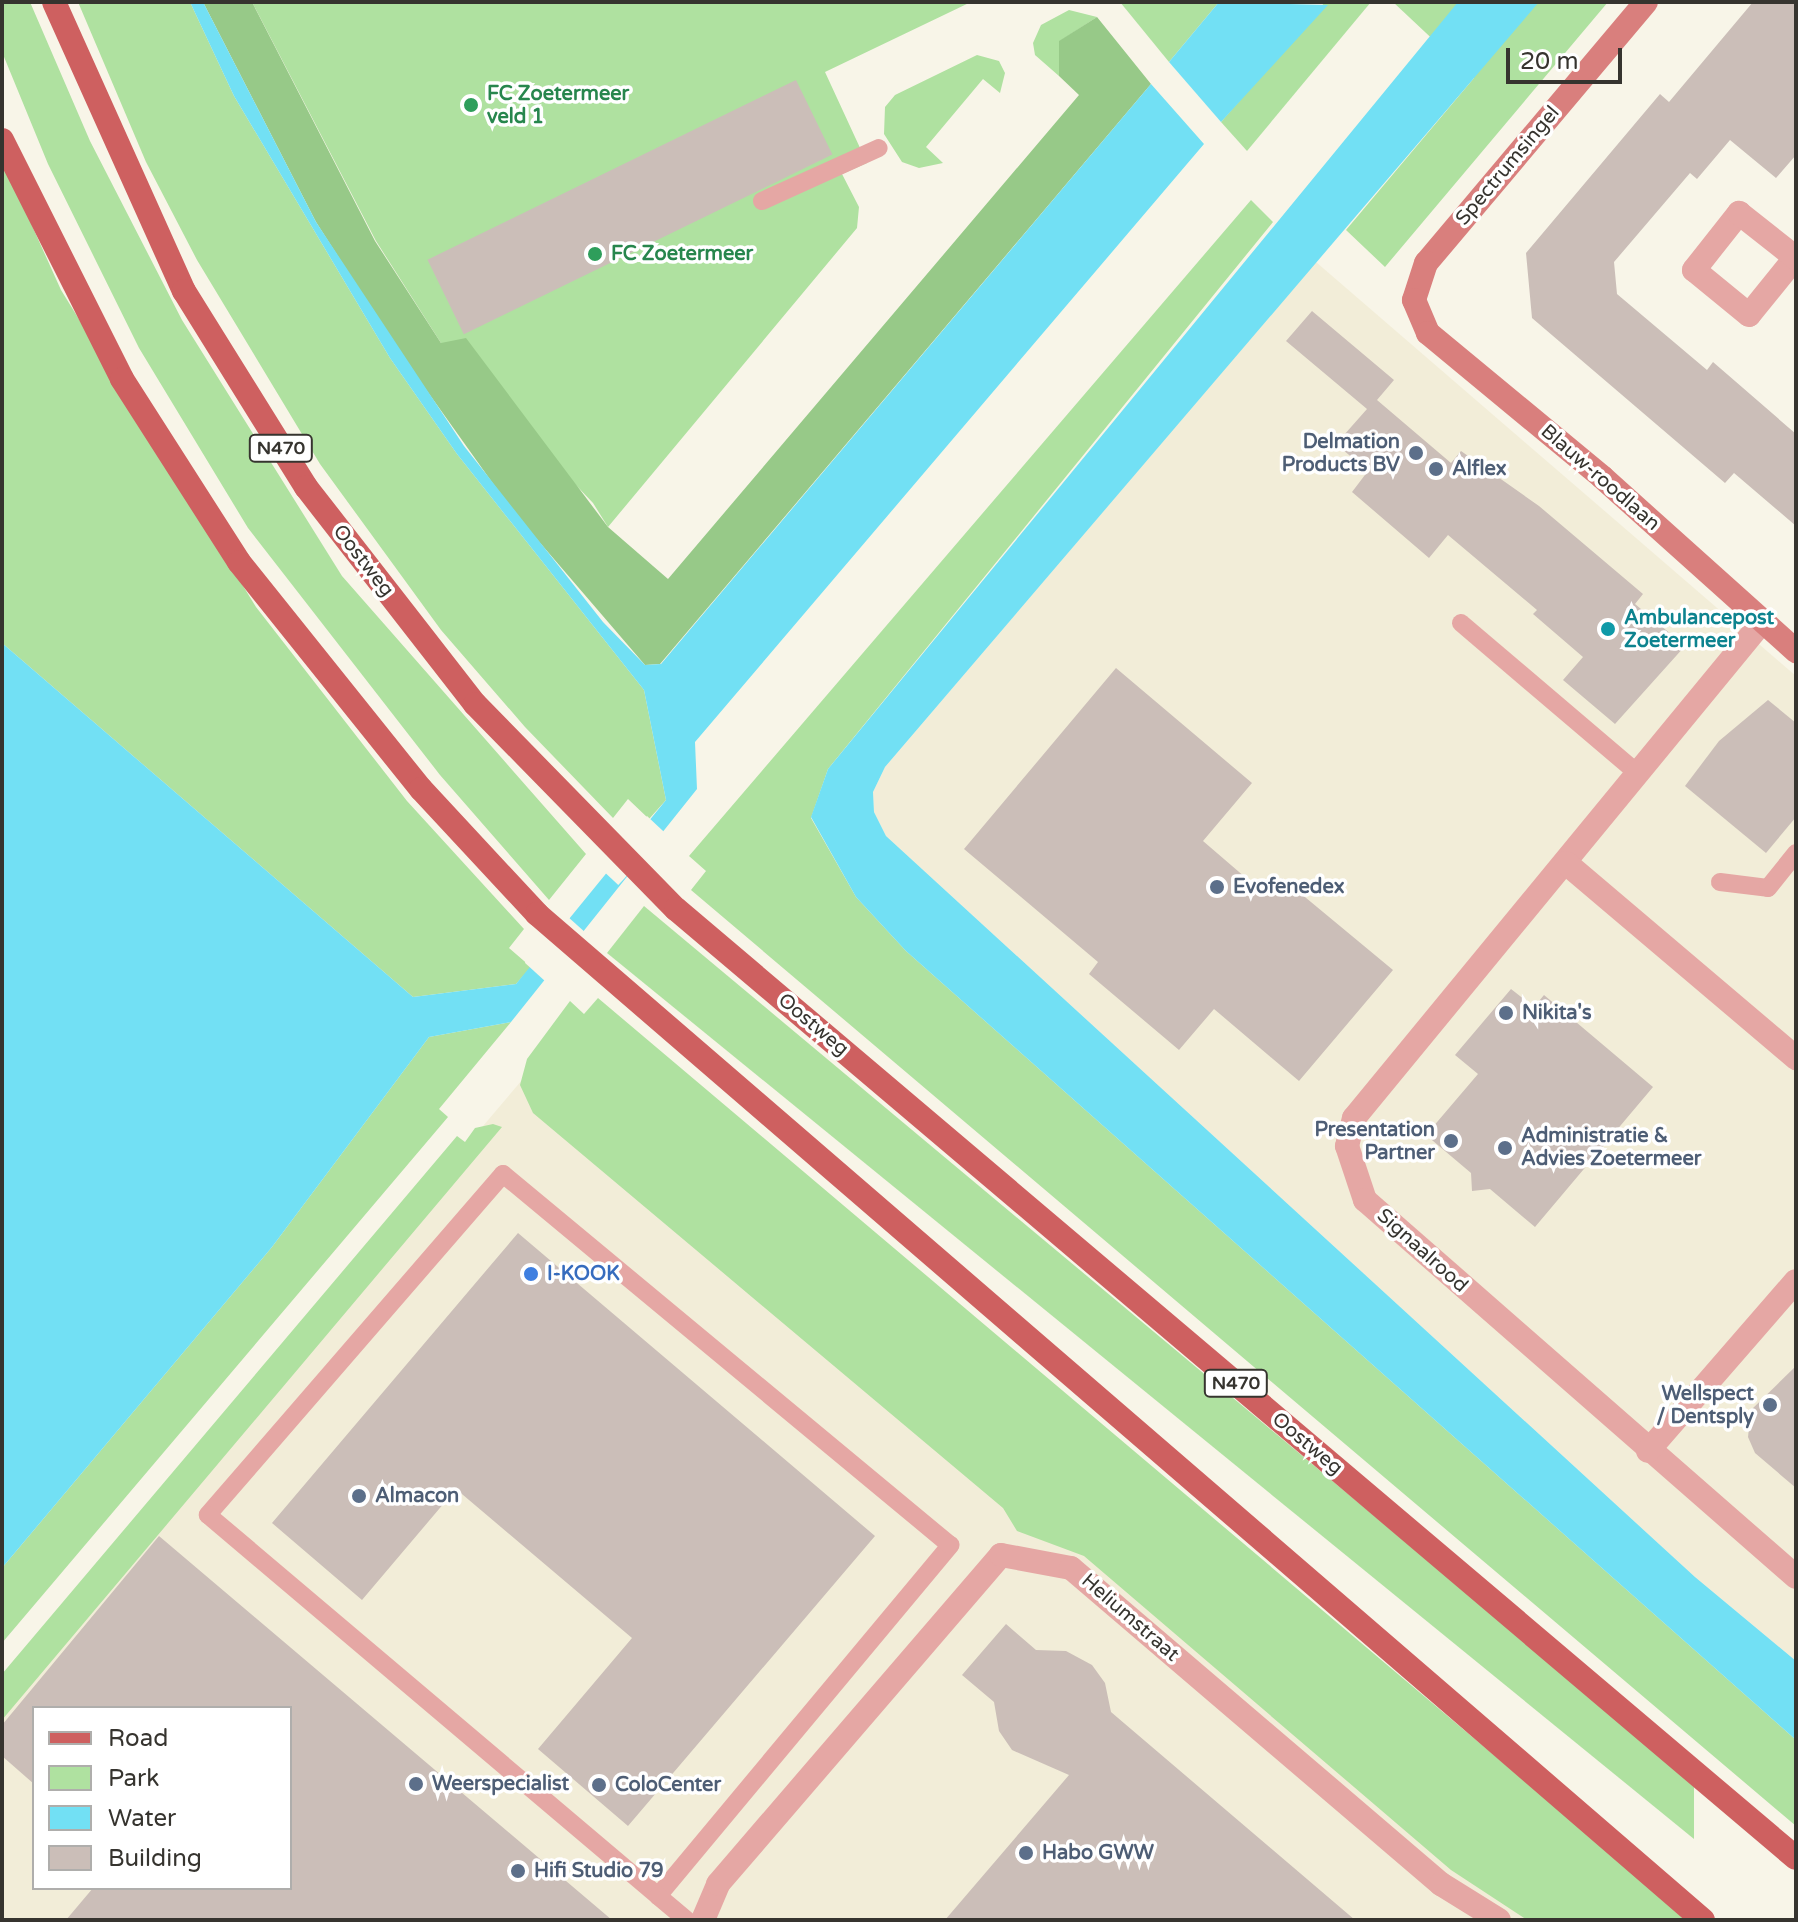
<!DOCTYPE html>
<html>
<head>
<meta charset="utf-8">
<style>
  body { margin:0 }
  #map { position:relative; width:1798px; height:1922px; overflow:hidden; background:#f8f5e8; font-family:"Varela Round",sans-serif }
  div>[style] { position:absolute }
  .built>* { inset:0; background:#f2edd8 }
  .green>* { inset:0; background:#afe1a0 }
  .forest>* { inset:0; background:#97c988 }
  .water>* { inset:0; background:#72e0f4 }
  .pier>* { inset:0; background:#f8f5e8; transform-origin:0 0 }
  .building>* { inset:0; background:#cbbeb8; transform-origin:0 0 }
  .lane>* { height:18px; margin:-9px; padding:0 9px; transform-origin:9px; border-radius:9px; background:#e5a7a4 }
  .street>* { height:24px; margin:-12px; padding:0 12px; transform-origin:12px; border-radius:12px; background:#e5a7a4 }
  .secondary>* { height:24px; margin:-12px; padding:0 12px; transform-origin:12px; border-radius:12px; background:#d97f7d }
  .primary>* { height:24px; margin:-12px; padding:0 12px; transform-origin:12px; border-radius:12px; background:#ce6060 }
  .dots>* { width:22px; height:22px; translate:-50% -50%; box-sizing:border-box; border:4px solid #fff; border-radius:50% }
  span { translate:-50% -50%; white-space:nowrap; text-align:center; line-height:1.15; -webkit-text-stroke:7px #fff; paint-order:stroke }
  .shield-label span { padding:2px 6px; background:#fff; border:2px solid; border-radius:6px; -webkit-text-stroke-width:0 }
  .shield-label { font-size:18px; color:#36342f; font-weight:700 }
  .leisure-label { font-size:20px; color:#27864d; font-weight:700 }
  .left { translate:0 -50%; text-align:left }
  .street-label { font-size:20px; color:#36342f }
  .service-label { font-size:20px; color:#4e5e75; font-weight:700 }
  .right { translate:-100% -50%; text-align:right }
  .culture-label { font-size:20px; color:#0d838f; font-weight:700 }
  .shop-label { font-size:20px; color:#366cbe; font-weight:700 }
  .frame { position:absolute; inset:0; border:4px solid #36342f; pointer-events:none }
  .legend { position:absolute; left:32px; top:1706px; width:260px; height:184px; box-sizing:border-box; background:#fff; border:2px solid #afaeac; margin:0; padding:10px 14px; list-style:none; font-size:24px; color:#36342f }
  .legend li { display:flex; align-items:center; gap:16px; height:40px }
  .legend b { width:40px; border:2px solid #afaeac }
  .scale { position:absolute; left:1506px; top:48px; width:116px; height:36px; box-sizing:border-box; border:4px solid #36342f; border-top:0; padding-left:10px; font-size:24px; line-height:28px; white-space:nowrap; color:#36342f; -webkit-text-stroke:6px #fff; paint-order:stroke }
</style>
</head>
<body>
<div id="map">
  <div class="built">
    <div style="clip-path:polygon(1316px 262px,1796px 676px,1796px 1661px,1695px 1577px,886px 836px,874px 812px,873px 792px,885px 767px)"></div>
    <div style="clip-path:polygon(evenodd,556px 1040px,1620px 1920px,2px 1920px,2px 1692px,556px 1040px,34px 1708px,290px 1708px,290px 1888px,34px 1888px,34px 1708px)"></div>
  </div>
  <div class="green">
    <div style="clip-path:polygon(2px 2px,30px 2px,90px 141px,182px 320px,342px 576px,586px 854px,549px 900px,440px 775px,248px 528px,139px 348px,48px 164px,2px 52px)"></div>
    <div style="clip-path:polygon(78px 2px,190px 2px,234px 96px,390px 358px,457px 454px,644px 690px,666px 800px,649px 819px,628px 799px,613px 818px,525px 727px,441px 630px,320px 464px,197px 260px,146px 162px)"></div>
    <div style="clip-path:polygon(252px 2px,971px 2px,825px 72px,867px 163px,842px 174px,859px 207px,857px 228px,608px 527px,593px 503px,441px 343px,376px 241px)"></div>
    <div style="clip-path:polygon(1120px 2px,1219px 2px,1169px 62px)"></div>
    <div style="clip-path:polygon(1325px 2px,1371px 2px,1247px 151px,1221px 122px)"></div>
    <div style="clip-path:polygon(1393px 2px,1608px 2px,1385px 267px,1346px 230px,1474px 78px)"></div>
    <div style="clip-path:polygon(1069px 10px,1097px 17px,1060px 41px,1059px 76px,1035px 55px,1033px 43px,1041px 25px)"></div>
    <div style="clip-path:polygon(977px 55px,999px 61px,1005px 73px,1000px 93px,983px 79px,926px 147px,943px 163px,919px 168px,902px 162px,884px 134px,885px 107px,895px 95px)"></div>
    <div style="clip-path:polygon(2px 159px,61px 290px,256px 607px,407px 801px,524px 929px,509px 948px,531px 967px,516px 984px,413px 997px,2px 643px)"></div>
    <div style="clip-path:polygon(1251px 200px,1273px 222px,828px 769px,811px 818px,856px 897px,906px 951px,1796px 1740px,1796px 1826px,691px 890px,706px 871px,689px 856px)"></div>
    <div style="clip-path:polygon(644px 906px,1694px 1783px,1694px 1839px,607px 953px)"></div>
    <div style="clip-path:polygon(598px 998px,1689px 1920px,1527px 1920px,1451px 1870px,1084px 1556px,1017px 1531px,1003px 1508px,533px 1113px,520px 1085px,527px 1059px,570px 1001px,584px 1014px)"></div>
    <div style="clip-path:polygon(511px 1022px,439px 1109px,448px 1117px,2px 1643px,2px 1568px,272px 1247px,429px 1037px)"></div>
    <div style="clip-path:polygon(493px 1124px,502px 1127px,2px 1720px,2px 1674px,457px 1136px,465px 1142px,475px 1128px)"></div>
  </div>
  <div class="forest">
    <div style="clip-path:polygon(203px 2px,252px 2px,375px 241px,441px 343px,466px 338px,608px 527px,668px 579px,1079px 95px,1059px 76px,1059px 41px,1097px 17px,1151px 84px,660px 664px,645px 665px,511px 509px,400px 353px,316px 222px)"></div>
  </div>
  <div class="water">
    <div style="clip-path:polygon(190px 2px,203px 2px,316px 222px,464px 446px,603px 622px,645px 665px,661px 664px,1151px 84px,1204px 144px,695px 742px,697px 789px,511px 1022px,429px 1037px,272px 1247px,2px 1568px,2px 643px,413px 997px,516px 984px,666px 800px,644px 690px,457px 454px,390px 358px,234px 96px)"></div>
    <div style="clip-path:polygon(1219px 2px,1328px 5px,1221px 122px,1169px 62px)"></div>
    <div style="clip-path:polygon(1458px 2px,1539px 2px,885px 767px,873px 792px,874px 812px,886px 836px,1695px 1577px,1796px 1661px,1796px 1740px,906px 951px,856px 897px,811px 817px,828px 769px)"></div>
  </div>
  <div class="pier">
    <div style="left:647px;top:816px;width:26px;height:70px;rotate:43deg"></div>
    <div style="left:567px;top:916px;width:27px;height:63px;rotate:42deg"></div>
  </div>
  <div class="building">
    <div style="clip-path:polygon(1753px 2px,1796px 2px,1796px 155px,1776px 178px,1730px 140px,1697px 179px,1690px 173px,1614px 262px,1617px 294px,1707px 370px,1713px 362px,1796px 434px,1796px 526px,1734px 473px,1725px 483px,1532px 318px,1526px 253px,1660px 94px,1669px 102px)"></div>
    <div style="left:796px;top:80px;width:83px;height:410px;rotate:64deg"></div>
    <div style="clip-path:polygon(1312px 311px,1394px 380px,1377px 400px,1451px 463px,1461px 451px,1539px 506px,1643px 594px,1635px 604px,1685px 646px,1615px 724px,1563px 680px,1583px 657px,1533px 614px,1537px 610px,1448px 535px,1429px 558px,1352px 492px,1368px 471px,1336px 444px,1367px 409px,1286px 341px)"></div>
    <div style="clip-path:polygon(1116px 668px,1252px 783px,1203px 841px,1267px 896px,1282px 878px,1393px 970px,1299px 1081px,1214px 1009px,1179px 1050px,1089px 974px,1098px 962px,964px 849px)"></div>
    <div style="clip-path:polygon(1768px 700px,1796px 723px,1796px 817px,1766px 853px,1685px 786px,1719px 741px)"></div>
    <div style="clip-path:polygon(1511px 989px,1534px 1007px,1544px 995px,1653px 1087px,1535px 1227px,1490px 1189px,1472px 1191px,1471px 1173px,1426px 1135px,1478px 1074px,1455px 1055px)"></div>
    <div style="clip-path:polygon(518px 1233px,875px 1536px,628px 1826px,538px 1749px,632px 1638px,456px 1489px,362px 1600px,272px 1523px)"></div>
    <div style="clip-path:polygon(1796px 1366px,1796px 1488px,1755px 1453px,1748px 1437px,1751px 1410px)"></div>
    <div style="clip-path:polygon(159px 1536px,612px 1920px,66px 1920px,93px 1888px,290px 1888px,290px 1708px,34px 1708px,34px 1784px,2px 1756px,2px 1725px)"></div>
    <div style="clip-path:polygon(1006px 1624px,1036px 1650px,1066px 1651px,1092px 1665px,1105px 1683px,1111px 1712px,1355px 1920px,945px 1920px,1069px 1775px,1012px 1750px,999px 1731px,994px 1702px,962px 1675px)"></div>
  </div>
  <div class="lane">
    <div style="left:762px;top:201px;width:128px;rotate:-24.4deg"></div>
    <div style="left:1461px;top:623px;width:231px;rotate:40.4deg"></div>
    <div style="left:1720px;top:882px;width:48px;rotate:7.1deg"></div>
    <div style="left:1768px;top:888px;width:45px;rotate:-51.3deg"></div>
    <div style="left:658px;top:1896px;width:457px;rotate:-50.2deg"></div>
    <div style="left:950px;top:1545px;width:581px;rotate:-140.31deg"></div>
    <div style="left:503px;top:1174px;width:451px;rotate:130.9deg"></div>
    <div style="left:208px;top:1515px;width:590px;rotate:40.25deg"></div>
    <div style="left:658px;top:1896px;width:38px;rotate:40deg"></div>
  </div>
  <div class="street">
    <div style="left:1795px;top:258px;width:73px;rotate:128.9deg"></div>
    <div style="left:1749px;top:315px;width:71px;rotate:-140.7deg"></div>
    <div style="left:1694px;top:270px;width:73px;rotate:-51.7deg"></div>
    <div style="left:1739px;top:213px;width:73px;rotate:38.3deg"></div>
    <div style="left:1762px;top:622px;width:642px;rotate:129.44deg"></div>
    <div style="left:1354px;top:1118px;width:29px;rotate:104deg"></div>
    <div style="left:1347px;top:1146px;width:57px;rotate:71.6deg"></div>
    <div style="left:1365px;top:1200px;width:573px;rotate:41.18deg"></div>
    <div style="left:1566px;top:863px;width:302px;rotate:40.3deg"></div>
    <div style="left:1648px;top:1451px;width:225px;rotate:-49deg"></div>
    <div style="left:703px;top:1920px;width:39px;rotate:-67deg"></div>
    <div style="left:718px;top:1884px;width:434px;rotate:-49.3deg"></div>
    <div style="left:1001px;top:1555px;width:71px;rotate:10.5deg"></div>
    <div style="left:1071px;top:1568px;width:487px;rotate:40.5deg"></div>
    <div style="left:1441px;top:1884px;width:68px;rotate:31.8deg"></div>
  </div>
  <div class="secondary">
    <div style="left:1646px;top:2px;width:341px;rotate:130.1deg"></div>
    <div style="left:1426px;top:263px;width:39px;rotate:108deg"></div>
    <div style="left:1414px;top:300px;width:36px;rotate:67deg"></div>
    <div style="left:1428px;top:333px;width:226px;rotate:39.6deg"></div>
    <div style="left:1602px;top:477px;width:261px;rotate:41.9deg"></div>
  </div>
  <div class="primary">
    <div style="left:54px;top:2px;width:317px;rotate:65.8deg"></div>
    <div style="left:184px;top:291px;width:231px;rotate:58.1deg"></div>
    <div style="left:306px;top:487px;width:275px;rotate:52.1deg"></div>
    <div style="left:475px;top:704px;width:287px;rotate:45.6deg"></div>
    <div style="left:676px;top:909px;width:1468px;rotate:40.28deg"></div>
    <div style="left:2px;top:140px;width:267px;rotate:63.3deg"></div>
    <div style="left:122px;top:379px;width:217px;rotate:57.4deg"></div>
    <div style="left:239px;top:562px;width:291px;rotate:51.3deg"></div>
    <div style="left:421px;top:789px;width:171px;rotate:47.1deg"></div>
    <div style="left:537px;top:914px;width:1540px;rotate:40.79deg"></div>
  </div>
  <div class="dots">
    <div style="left:471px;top:105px;background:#2e9e5b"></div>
    <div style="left:595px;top:254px;background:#2e9e5b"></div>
    <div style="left:1416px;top:453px;background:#5c6f8a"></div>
    <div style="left:1436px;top:469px;background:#5c6f8a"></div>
    <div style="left:1608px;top:629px;background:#0f9aa8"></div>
    <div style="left:1217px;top:887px;background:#5c6f8a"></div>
    <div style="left:1506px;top:1013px;background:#5c6f8a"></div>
    <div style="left:1451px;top:1141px;background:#5c6f8a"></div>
    <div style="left:1505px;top:1148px;background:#5c6f8a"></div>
    <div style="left:531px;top:1274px;background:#3f7fe0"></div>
    <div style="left:1770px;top:1405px;background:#5c6f8a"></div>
    <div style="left:359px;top:1496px;background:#5c6f8a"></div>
    <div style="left:416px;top:1784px;background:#5c6f8a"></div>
    <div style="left:599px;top:1785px;background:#5c6f8a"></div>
    <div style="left:1026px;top:1853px;background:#5c6f8a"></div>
    <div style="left:518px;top:1871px;background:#5c6f8a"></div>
  </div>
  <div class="shield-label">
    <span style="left:281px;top:448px">N470</span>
    <span style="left:1236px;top:1383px">N470</span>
  </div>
  <div class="leisure-label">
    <span class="left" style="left:487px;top:106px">FC Zoetermeer<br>veld 1</span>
    <span class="left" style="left:611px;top:254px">FC Zoetermeer</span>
  </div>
  <div class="street-label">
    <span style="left:1508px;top:166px;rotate:-50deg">Spectrumsingel</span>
    <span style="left:1600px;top:478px;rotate:41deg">Blauw-roodlaan</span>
    <span style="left:363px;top:561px;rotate:52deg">Oostweg</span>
    <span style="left:813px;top:1025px;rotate:40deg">Oostweg</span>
    <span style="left:1422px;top:1251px;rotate:42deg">Signaalrood</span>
    <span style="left:1307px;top:1444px;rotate:40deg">Oostweg</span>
    <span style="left:1130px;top:1618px;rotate:41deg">Heliumstraat</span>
  </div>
  <div class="service-label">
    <span class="right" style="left:1400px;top:454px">Delmation<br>Products BV</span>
    <span class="left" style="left:1452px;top:469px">Alflex</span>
    <span class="left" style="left:1233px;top:887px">Evofenedex</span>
    <span class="left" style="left:1522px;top:1013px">Nikita's</span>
    <span class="right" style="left:1435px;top:1142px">Presentation<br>Partner</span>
    <span class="left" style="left:1521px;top:1148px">Administratie &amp;<br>Advies Zoetermeer</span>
    <span class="right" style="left:1754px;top:1406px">Wellspect<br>/ Dentsply</span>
    <span class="left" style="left:375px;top:1496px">Almacon</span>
    <span class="left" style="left:432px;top:1784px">Weerspecialist</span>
    <span class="left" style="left:615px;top:1785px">ColoCenter</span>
    <span class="left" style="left:1042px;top:1853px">Habo GWW</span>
    <span class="left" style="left:534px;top:1871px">Hifi Studio 79</span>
  </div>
  <div class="culture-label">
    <span class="left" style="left:1624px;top:630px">Ambulancepost<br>Zoetermeer</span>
  </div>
  <div class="shop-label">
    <span class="left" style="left:547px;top:1274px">I-KOOK</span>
  </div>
  <div class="frame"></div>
  <ul class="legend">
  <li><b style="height:10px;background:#ce6060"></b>Road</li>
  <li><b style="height:22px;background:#afe1a0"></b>Park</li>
  <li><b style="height:22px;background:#72e0f4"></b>Water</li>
  <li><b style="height:22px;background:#cbbeb8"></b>Building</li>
  </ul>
  <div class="scale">20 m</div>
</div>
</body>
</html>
